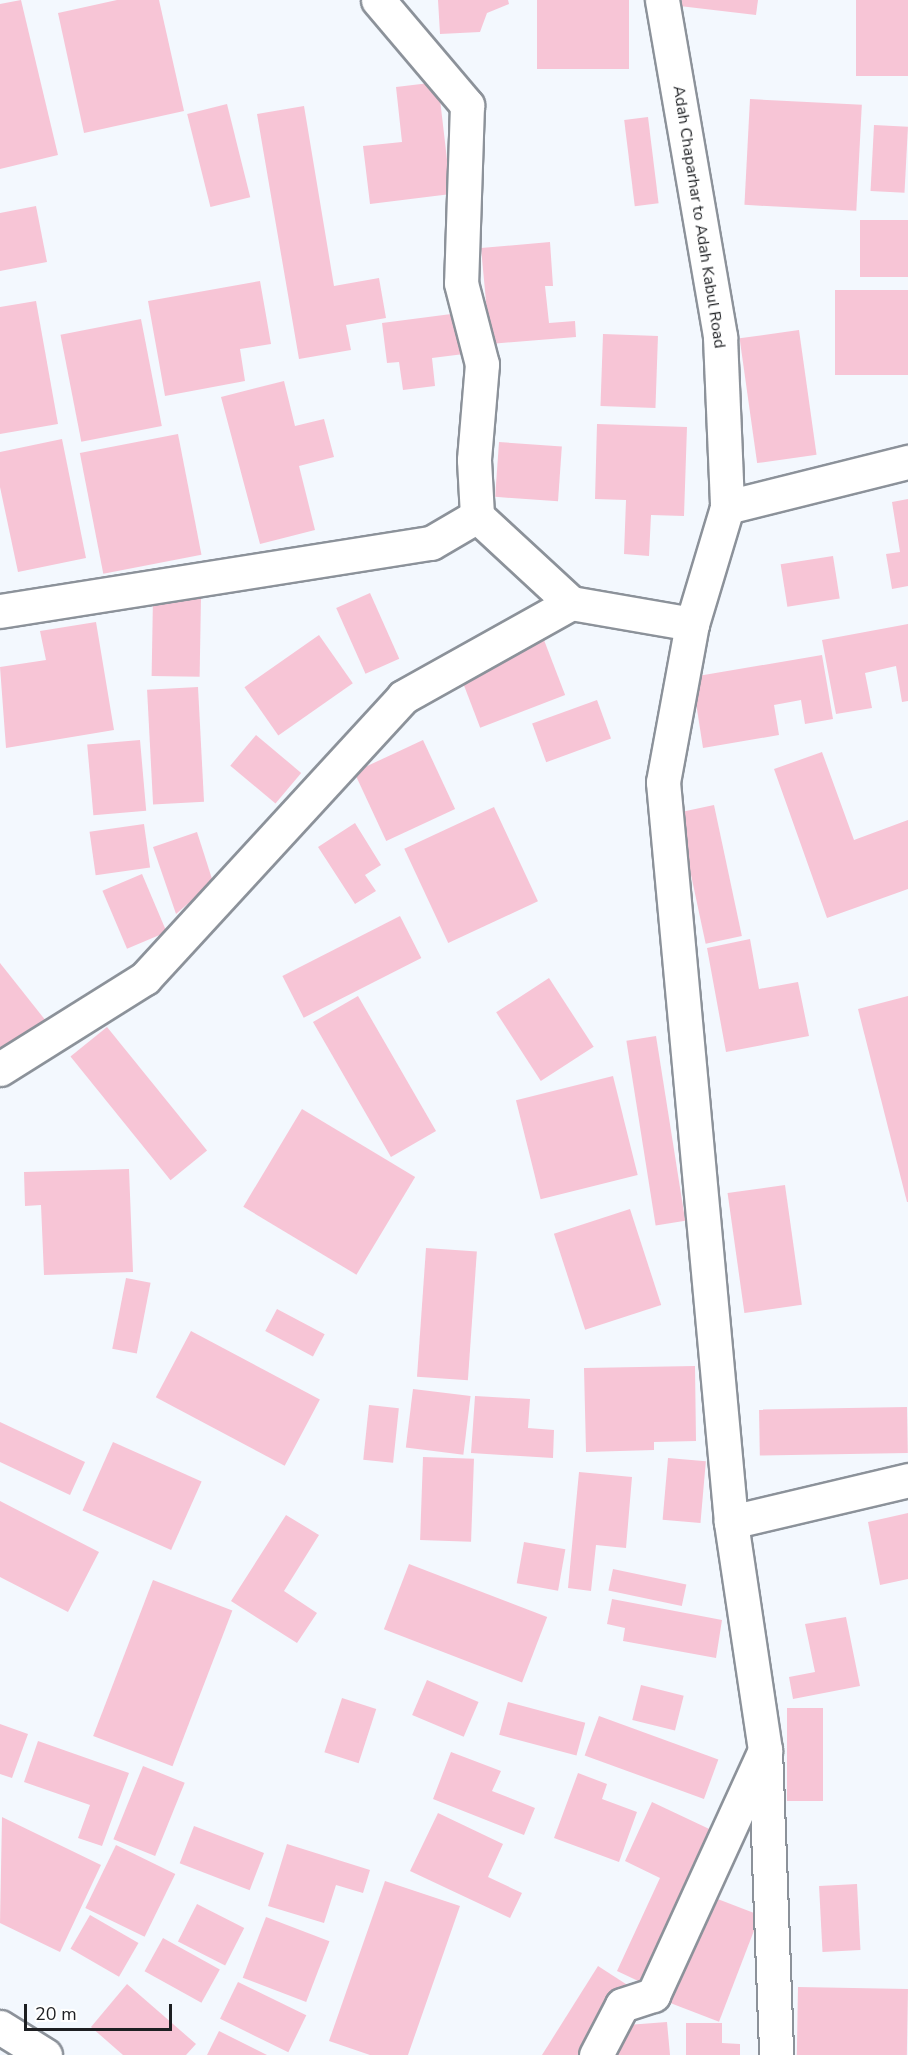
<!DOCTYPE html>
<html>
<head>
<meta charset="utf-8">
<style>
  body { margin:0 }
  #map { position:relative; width:908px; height:2055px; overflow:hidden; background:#f3f8fe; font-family:"Nunito Sans",sans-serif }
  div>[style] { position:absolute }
  .building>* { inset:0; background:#f7c5d6; transform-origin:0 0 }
  .roads { filter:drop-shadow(2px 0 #8c929a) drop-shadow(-2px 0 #8c929a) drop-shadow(0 2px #8c929a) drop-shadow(0 -2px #8c929a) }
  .minor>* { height:33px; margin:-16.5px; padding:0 16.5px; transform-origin:16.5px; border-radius:16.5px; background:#fff }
  .tertiary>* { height:33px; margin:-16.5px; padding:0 16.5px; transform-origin:16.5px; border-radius:16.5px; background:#fff }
  .secondary>* { height:33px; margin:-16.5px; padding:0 16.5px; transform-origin:16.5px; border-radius:16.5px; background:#fff }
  span { translate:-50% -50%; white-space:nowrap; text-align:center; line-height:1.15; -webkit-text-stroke:4.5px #fff; paint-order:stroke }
  .street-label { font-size:16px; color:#1d1f22 }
  .scale { position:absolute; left:24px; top:2004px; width:148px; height:27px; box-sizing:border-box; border:3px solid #1d1f22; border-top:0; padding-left:8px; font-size:18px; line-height:21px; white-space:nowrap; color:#1d1f22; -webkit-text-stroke:4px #fff; paint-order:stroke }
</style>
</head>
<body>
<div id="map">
  <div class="building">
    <div style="clip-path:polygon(21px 0,58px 155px,0 169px,0 4px)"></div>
    <div style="clip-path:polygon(117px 0,159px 0,184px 111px,84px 133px,58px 13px)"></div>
    <div style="clip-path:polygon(438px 0,508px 0,509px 4px,487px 13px,480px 32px,440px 34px)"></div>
    <div style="left:537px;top:0;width:92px;height:69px"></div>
    <div style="clip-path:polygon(672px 0,758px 0,756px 15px,671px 5px)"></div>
    <div style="left:856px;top:0;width:52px;height:76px"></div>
    <div style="clip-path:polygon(438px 82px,451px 194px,370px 204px,363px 146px,402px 142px,396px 87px)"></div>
    <div style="left:750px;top:99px;width:112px;height:106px;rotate:3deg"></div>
    <div style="left:227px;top:104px;width:96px;height:41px;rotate:76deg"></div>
    <div style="clip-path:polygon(304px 106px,334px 286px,379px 278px,386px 318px,346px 325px,351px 350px,299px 359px,257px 114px)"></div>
    <div style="left:648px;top:117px;width:87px;height:24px;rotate:83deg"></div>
    <div style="left:874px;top:125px;width:34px;height:66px;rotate:3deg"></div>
    <div style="clip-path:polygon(36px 206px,47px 262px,0 271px,0 213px)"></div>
    <div style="left:908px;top:220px;width:57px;height:48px;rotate:90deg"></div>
    <div style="clip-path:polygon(550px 242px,553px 286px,545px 286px,549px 323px,575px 321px,576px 337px,490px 344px,481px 248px)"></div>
    <div style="clip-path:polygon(260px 281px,271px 344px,240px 349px,245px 381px,165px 396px,148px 301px)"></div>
    <div style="left:908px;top:290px;width:85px;height:73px;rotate:90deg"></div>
    <div style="clip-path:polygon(36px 301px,58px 424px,0 434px,0 307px)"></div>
    <div style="clip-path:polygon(459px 313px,464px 354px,432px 358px,435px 386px,403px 390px,399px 362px,387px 363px,382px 323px)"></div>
    <div style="left:141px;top:319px;width:109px;height:82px;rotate:79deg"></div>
    <div style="left:799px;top:330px;width:126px;height:60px;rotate:82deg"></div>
    <div style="left:603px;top:334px;width:55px;height:72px;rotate:2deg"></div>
    <div style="clip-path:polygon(284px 381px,295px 426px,324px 419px,334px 457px,299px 466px,315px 530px,260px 544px,221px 397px)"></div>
    <div style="clip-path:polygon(597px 424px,687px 427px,684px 516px,651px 515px,649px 556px,624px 554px,626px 500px,595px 499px)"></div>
    <div style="left:178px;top:434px;width:123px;height:100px;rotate:79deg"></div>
    <div style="clip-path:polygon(62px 439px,86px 558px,18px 572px,0 487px,0 452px)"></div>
    <div style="left:499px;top:442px;width:63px;height:55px;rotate:4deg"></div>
    <div style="clip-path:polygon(908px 499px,908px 586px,892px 589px,886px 554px,900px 552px,892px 502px)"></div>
    <div style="left:833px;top:556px;width:43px;height:53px;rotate:81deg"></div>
    <div style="left:370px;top:593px;width:72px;height:37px;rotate:66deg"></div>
    <div style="left:153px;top:597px;width:48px;height:79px;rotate:1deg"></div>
    <div style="clip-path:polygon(96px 622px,114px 730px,6px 748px,0 667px,46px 660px,40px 631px)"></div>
    <div style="clip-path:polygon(908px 624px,908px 701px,902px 702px,896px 666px,865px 673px,872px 708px,836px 714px,822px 640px)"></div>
    <div style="left:319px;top:635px;width:59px;height:91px;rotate:55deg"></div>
    <div style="left:544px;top:640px;width:59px;height:91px;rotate:69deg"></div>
    <div style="clip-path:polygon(822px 655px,833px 719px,805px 724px,801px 700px,774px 705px,779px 735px,703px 748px,692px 677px)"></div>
    <div style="left:198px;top:687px;width:115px;height:51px;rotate:87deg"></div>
    <div style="left:597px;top:700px;width:41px;height:69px;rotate:70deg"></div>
    <div style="left:256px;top:735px;width:59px;height:40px;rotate:40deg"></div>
    <div style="left:140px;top:740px;width:71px;height:53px;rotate:85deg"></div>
    <div style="left:423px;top:740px;width:76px;height:76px;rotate:65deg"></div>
    <div style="clip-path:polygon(822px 752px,854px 840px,908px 820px,908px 889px,827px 918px,774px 769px)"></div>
    <div style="left:714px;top:805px;width:134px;height:37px;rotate:78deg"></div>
    <div style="left:494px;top:807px;width:104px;height:99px;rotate:65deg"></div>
    <div style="clip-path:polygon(355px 823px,381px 865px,365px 875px,376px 891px,355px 904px,318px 847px)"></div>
    <div style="left:144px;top:824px;width:44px;height:55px;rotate:82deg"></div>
    <div style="clip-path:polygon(197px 832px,213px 882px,176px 914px,153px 847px)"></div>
    <div style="left:142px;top:874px;width:63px;height:43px;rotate:67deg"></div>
    <div style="left:400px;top:916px;width:47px;height:132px;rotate:63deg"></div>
    <div style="clip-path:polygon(750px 939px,759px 989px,798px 982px,809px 1036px,726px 1052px,707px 948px)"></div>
    <div style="clip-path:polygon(0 963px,46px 1021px,0 1059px)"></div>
    <div style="left:549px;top:978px;width:82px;height:63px;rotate:57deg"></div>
    <div style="left:358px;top:996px;width:156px;height:52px;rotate:60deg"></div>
    <div style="clip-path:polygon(908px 996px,908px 1202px,907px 1202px,858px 1009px)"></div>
    <div style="left:107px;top:1027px;width:159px;height:47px;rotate:51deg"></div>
    <div style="left:656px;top:1036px;width:187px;height:30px;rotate:81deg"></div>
    <div style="left:613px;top:1076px;width:102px;height:100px;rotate:76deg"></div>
    <div style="left:302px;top:1109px;width:132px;height:114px;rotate:31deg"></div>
    <div style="clip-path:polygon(129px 1169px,133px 1272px,44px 1275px,41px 1205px,25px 1206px,24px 1172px)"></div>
    <div style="left:785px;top:1185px;width:121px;height:58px;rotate:82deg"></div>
    <div style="left:630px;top:1209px;width:101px;height:80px;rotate:72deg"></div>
    <div style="left:426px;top:1248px;width:51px;height:129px;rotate:4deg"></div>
    <div style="left:126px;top:1278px;width:25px;height:72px;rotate:11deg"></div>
    <div style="left:277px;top:1309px;width:54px;height:25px;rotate:28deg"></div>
    <div style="left:191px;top:1331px;width:146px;height:75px;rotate:28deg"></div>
    <div style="clip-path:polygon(695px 1366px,696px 1441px,654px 1442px,654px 1450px,586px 1452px,584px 1368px)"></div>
    <div style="left:413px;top:1389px;width:58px;height:59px;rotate:7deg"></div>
    <div style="clip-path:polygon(475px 1396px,530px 1399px,528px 1428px,554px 1430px,553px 1458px,471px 1453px)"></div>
    <div style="left:369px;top:1405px;width:30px;height:55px;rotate:6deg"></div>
    <div style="left:907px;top:1407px;width:46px;height:148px;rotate:89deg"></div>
    <div style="clip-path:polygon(0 1422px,85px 1462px,70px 1495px,0 1462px)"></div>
    <div style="left:113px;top:1442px;width:97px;height:75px;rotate:24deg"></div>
    <div style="left:423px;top:1457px;width:51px;height:83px;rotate:2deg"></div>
    <div style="left:668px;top:1458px;width:38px;height:62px;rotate:5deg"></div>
    <div style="clip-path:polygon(579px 1472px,632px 1477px,626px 1548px,596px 1545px,591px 1591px,568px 1588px)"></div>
    <div style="clip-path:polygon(0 1501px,99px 1552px,68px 1612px,0 1577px)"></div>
    <div style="clip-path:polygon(908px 1513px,908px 1579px,880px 1585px,868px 1522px)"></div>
    <div style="clip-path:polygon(286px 1515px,319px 1535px,284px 1591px,317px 1613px,297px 1643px,231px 1601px)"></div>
    <div style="left:524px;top:1542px;width:42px;height:42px;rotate:10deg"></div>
    <div style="left:409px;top:1564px;width:148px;height:70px;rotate:21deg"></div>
    <div style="left:613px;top:1569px;width:75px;height:22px;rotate:12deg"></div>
    <div style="left:153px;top:1580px;width:85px;height:167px;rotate:21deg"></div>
    <div style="clip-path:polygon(612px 1599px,722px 1620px,716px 1658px,623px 1641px,625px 1628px,607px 1624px)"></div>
    <div style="clip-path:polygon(846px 1617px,860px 1686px,793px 1699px,789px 1677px,815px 1672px,805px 1624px)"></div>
    <div style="left:427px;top:1680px;width:56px;height:38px;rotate:23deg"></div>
    <div style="left:641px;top:1685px;width:44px;height:36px;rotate:14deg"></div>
    <div style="left:342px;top:1698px;width:36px;height:57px;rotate:18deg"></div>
    <div style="left:508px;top:1702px;width:80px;height:34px;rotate:15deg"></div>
    <div style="left:787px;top:1708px;width:36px;height:93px"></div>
    <div style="left:599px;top:1716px;width:127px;height:42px;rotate:20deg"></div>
    <div style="clip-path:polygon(0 1724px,28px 1734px,12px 1778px,0 1774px)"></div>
    <div style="clip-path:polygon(38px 1741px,129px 1773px,102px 1846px,78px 1838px,90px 1805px,24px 1782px)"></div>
    <div style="clip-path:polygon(451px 1752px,501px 1771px,492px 1791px,535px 1808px,524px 1835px,433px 1799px)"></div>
    <div style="left:143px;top:1766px;width:45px;height:79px;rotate:22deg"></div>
    <div style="clip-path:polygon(578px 1773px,607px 1784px,602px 1799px,637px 1812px,619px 1862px,554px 1838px)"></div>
    <div style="clip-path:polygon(652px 1802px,722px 1835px,651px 1987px,617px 1971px,660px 1878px,625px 1861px)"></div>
    <div style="clip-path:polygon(438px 1813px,503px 1844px,488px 1877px,522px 1893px,510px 1918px,410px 1871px)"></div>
    <div style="clip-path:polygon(2px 1817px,101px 1865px,60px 1952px,0 1923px)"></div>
    <div style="left:194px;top:1826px;width:75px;height:40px;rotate:21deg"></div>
    <div style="clip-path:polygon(287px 1844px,370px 1870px,363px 1893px,336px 1885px,324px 1923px,268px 1906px)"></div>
    <div style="left:116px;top:1845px;width:66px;height:70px;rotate:26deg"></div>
    <div style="clip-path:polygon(385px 1881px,460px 1906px,408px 2055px,370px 2055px,329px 2041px)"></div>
    <div style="left:857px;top:1884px;width:66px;height:38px;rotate:87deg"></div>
    <div style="left:702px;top:1893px;width:62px;height:114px;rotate:21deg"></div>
    <div style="left:197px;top:1904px;width:53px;height:42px;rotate:27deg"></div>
    <div style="left:90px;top:1915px;width:56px;height:39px;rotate:30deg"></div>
    <div style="left:266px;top:1917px;width:68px;height:65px;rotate:21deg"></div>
    <div style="left:163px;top:1938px;width:65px;height:38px;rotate:29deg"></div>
    <div style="clip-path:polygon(598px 1966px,629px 1986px,586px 2055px,542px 2055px)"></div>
    <div style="left:238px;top:1982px;width:76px;height:41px;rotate:26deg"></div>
    <div style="clip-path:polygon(127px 1984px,196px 2044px,186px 2055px,123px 2055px,91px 2027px)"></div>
    <div style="left:798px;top:1987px;width:110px;height:68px;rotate:1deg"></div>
    <div style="clip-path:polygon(667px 2022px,670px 2055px,617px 2055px,614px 2026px)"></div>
    <div style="clip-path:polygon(686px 2023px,722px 2023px,722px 2043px,740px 2044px,740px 2055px,686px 2055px)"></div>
    <div style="clip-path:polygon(219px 2031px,267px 2055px,207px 2055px)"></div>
  </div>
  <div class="roads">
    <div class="minor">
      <div style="left:378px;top:0;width:138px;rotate:49.7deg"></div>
      <div style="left:467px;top:105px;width:178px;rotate:91.9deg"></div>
      <div style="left:461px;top:283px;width:84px;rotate:75.5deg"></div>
      <div style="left:482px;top:364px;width:96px;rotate:94.8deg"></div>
      <div style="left:474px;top:460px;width:56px;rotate:86.9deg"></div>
      <div style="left:0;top:611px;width:436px;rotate:-9deg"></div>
      <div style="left:431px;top:543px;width:53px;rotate:-30.4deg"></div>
      <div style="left:477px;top:516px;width:128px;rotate:42.8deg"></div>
      <div style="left:0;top:1069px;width:171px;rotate:-32.1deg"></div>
      <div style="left:145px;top:978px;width:381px;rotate:-47.4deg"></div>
      <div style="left:403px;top:697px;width:193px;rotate:-29.2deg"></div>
      <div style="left:571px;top:603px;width:123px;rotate:9.8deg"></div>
      <div style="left:731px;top:1522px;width:182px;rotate:-13.3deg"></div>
      <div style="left:765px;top:1750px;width:305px;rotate:87.9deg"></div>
      <div style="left:0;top:2027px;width:53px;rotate:31.9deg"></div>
    </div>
    <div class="tertiary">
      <div style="left:596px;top:2055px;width:56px;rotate:-62.5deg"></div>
      <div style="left:622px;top:2005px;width:33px;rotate:-18deg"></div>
      <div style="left:653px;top:1995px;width:269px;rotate:-65.4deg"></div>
      <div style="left:765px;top:1750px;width:231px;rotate:-98.5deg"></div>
      <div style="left:731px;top:1522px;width:743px;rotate:-95.25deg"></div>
      <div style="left:663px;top:782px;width:161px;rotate:-79.6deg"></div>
      <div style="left:692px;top:624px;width:122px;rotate:-73.3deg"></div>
      <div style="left:727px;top:507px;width:187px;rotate:-14deg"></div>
    </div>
    <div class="secondary">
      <div style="left:662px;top:0;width:342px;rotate:80.2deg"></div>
      <div style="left:720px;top:337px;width:170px;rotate:87.6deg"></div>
    </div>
  </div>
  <div class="street-label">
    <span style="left:699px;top:217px;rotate:81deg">Adah Chaparhar to Adah Kabul Road</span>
  </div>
  <div class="scale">20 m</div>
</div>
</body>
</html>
